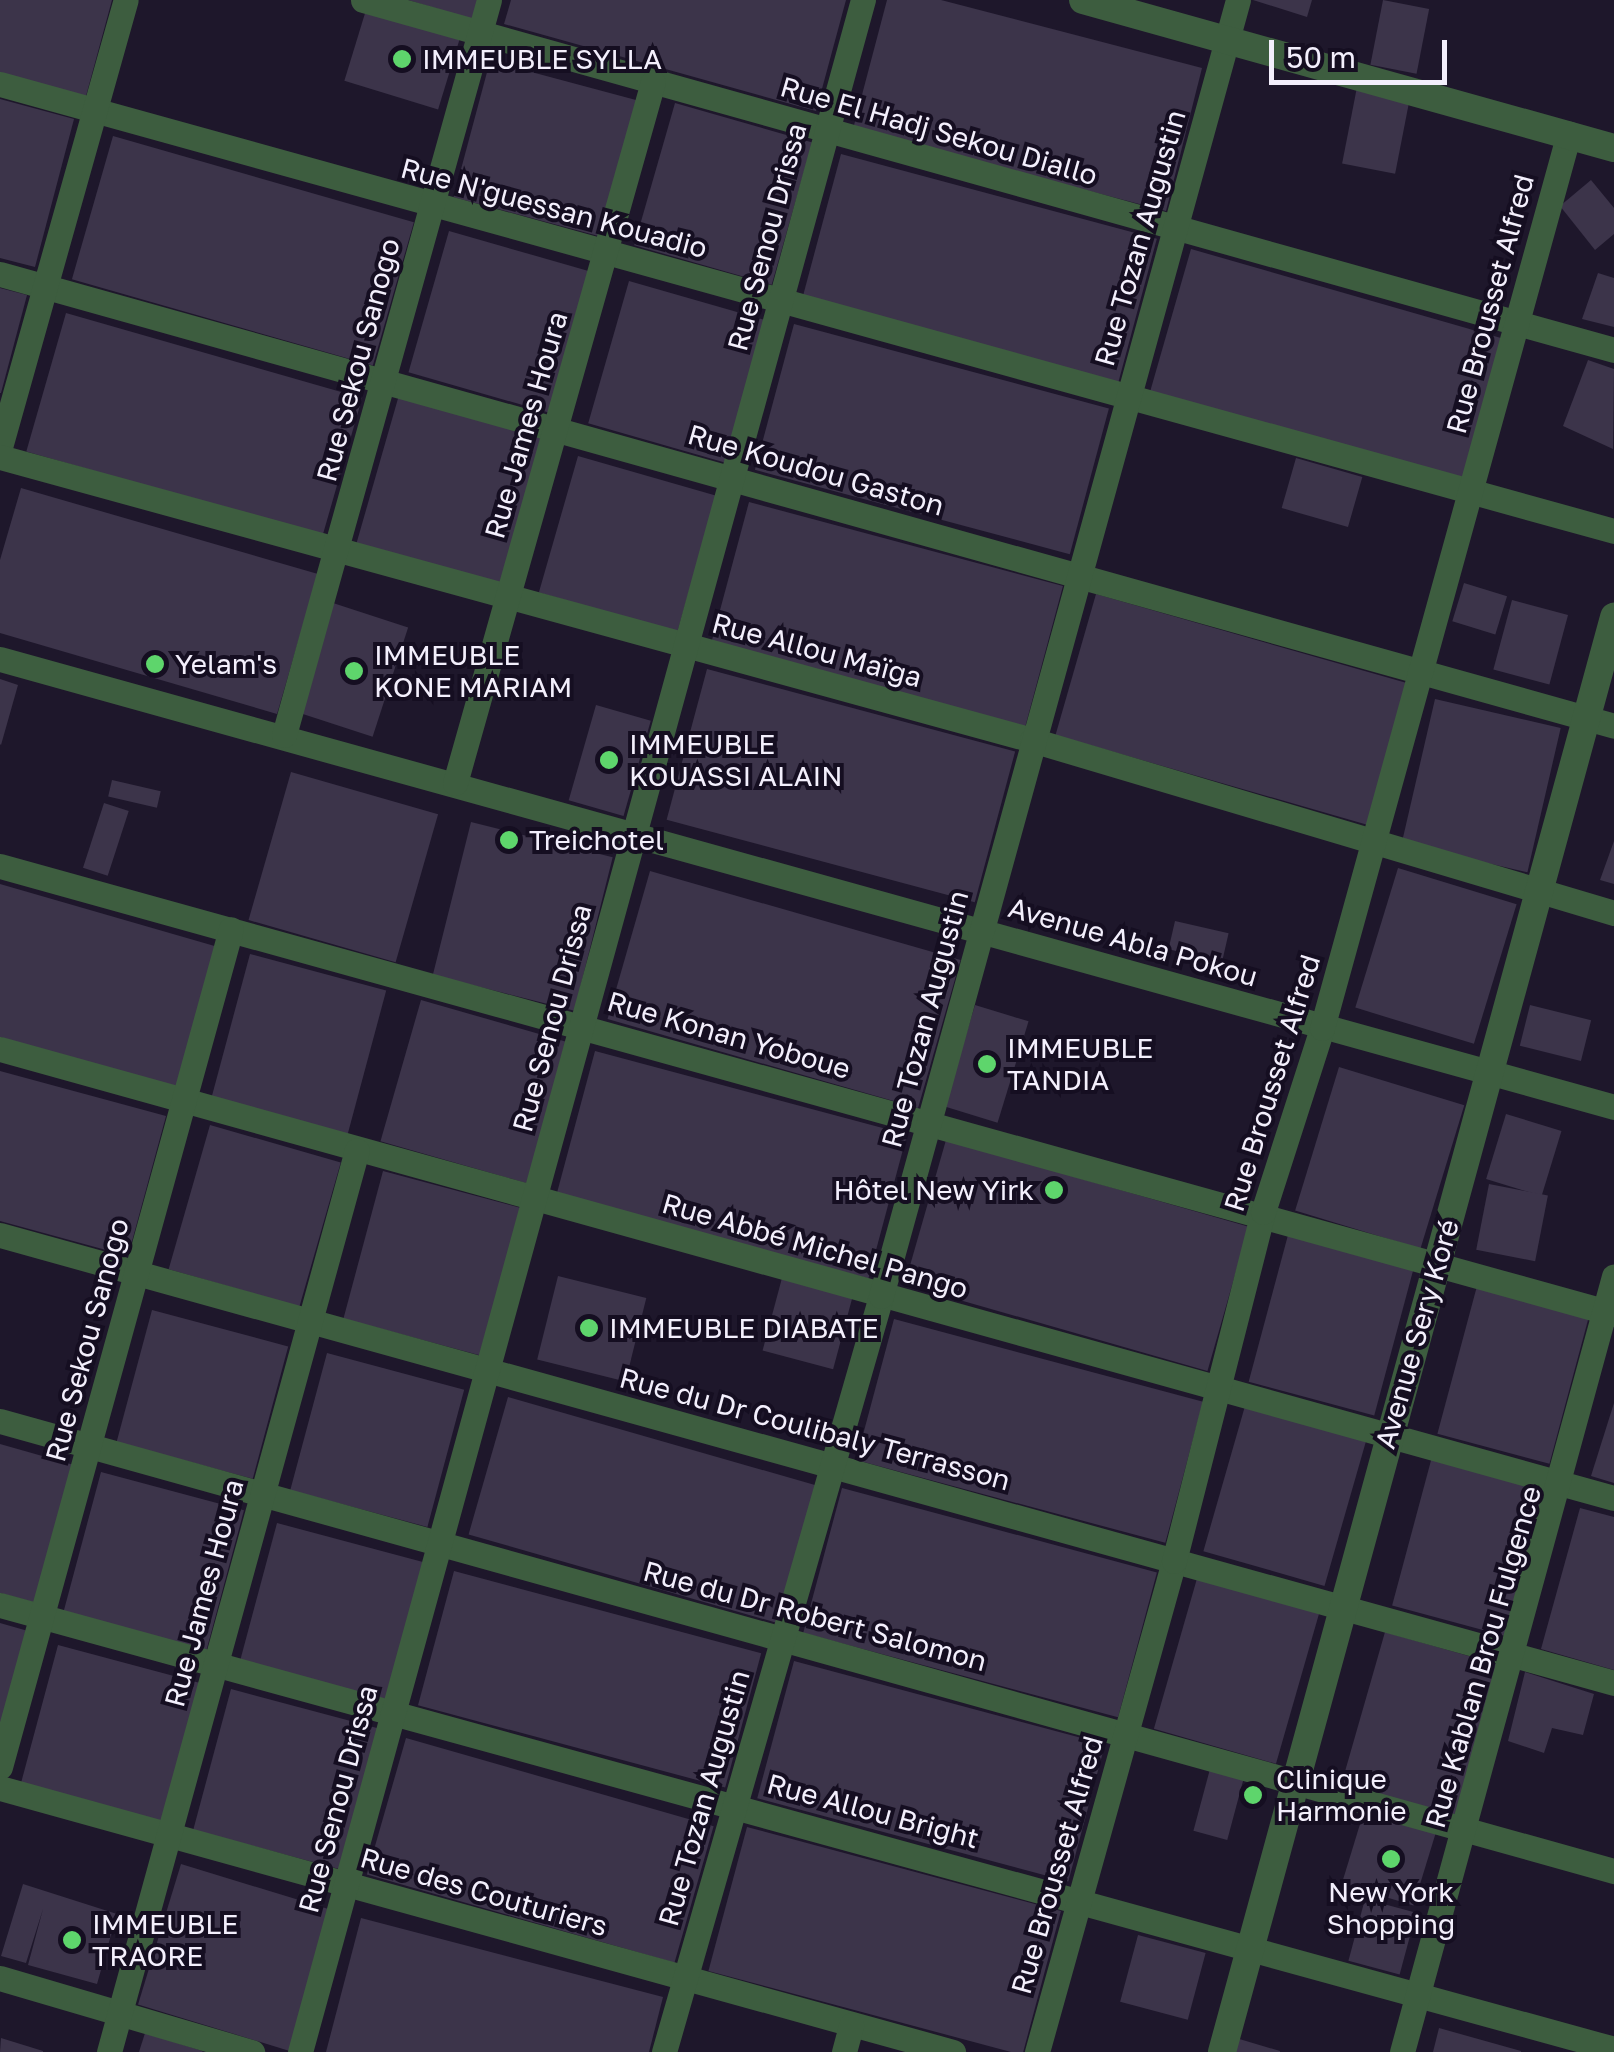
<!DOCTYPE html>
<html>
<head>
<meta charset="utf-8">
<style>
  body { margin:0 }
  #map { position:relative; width:1614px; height:2052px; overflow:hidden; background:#1e172b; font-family:"Golos Text",sans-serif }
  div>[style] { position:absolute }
  .building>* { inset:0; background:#3c344a; transform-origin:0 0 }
  .minor>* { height:25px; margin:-12.5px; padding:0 12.5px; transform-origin:12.5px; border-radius:12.5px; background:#3d5d3f }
  .tertiary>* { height:28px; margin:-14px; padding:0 14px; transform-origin:14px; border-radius:14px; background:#3d5d3f }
  .dots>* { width:28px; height:28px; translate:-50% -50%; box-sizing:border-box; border:5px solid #150e21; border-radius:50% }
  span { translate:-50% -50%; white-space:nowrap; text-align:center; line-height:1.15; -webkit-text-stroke:8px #150e21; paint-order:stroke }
  .poi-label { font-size:28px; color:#f3effc }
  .left { translate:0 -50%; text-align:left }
  .right { translate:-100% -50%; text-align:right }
  .street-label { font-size:28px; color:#f3effc }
  .scale { position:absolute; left:1269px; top:40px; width:178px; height:45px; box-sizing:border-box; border:5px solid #f3effc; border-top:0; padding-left:12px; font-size:30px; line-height:35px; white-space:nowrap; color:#f3effc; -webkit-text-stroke:8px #150e21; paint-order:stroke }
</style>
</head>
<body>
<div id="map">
  <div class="building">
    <div style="clip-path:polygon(0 0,112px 0,86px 96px,0 73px)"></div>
    <div style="clip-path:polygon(408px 0,480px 0,474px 20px)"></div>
    <div style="clip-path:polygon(511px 0,846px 0,816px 111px,504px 24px)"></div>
    <div style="clip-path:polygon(887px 0,941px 0,1202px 68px,1166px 211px,853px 129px)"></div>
    <div style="clip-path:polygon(1253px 0,1312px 0,1307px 17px)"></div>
    <div style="left:1383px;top:0;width:47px;height:66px;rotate:11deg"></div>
    <div style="left:366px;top:10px;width:98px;height:74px;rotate:17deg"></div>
    <div style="left:490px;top:61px;width:154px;height:141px;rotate:15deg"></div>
    <div style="left:1357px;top:87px;width:54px;height:78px;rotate:11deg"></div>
    <div style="clip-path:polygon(0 99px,74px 119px,35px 267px,0 258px)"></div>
    <div style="left:675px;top:103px;width:143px;height:148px;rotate:16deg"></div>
    <div style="left:113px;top:136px;width:313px;height:149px;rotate:16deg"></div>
    <div style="left:841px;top:154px;width:327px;height:149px;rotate:15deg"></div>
    <div style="clip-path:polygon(1591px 180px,1614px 208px,1614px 234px,1595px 250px,1560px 206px)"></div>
    <div style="left:449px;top:231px;width:146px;height:147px;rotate:16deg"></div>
    <div style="left:1191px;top:249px;width:327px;height:149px;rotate:16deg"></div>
    <div style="clip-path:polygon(1598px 273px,1614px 278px,1614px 327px,1582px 319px)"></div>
    <div style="left:629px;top:281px;width:142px;height:148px;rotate:16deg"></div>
    <div style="clip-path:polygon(0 288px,27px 295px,1px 393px,0 393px)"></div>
    <div style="left:66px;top:313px;width:308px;height:144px;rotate:16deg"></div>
    <div style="left:794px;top:324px;width:326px;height:151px;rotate:15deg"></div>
    <div style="clip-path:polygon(1588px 360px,1614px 369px,1613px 449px,1563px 426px)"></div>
    <div style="left:399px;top:395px;width:149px;height:154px;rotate:16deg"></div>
    <div style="left:578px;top:456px;width:144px;height:142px;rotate:16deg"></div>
    <div style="left:1296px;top:458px;width:69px;height:52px;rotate:16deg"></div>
    <div style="clip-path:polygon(21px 488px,318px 574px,277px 714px,0 633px,0 560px)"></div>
    <div style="left:749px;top:502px;width:325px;height:149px;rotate:15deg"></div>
    <div style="left:1464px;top:583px;width:45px;height:40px;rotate:17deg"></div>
    <div style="left:1096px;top:594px;width:326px;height:147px;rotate:16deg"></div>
    <div style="left:1512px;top:600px;width:58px;height:72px;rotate:15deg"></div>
    <div style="left:333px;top:603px;width:79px;height:115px;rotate:18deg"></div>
    <div style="left:707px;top:669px;width:319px;height:156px;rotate:15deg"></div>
    <div style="clip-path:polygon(0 679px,18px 685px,1px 745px,0 744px)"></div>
    <div style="left:1435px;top:699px;width:129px;height:148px;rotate:13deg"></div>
    <div style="left:596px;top:705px;width:57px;height:99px;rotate:16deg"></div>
    <div style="left:291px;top:772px;width:153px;height:154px;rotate:16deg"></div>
    <div style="left:112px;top:780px;width:50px;height:17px;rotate:13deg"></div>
    <div style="left:104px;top:803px;width:26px;height:68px;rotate:18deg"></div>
    <div style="left:471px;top:822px;width:146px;height:158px;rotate:14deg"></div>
    <div style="clip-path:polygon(1614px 841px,1614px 884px,1600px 880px)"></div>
    <div style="left:1398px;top:868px;width:124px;height:146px;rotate:17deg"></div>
    <div style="left:650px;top:871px;width:323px;height:154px;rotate:16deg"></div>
    <div style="clip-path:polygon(0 884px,218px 947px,178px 1089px,0 1037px)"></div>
    <div style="left:1175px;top:921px;width:55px;height:29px;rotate:13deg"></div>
    <div style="left:250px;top:954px;width:141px;height:151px;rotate:15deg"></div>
    <div style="left:421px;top:1000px;width:152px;height:147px;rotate:16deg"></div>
    <div style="left:975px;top:1005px;width:56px;height:106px;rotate:17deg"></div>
    <div style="left:1530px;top:1005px;width:63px;height:42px;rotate:14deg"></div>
    <div style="left:595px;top:1051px;width:323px;height:149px;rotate:15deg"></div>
    <div style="left:1339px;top:1067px;width:131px;height:150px;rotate:17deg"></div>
    <div style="clip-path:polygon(0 1071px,166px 1116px,128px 1256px,0 1221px)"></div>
    <div style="left:1506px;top:1114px;width:58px;height:68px;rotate:17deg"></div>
    <div style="left:210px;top:1125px;width:136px;height:150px;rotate:16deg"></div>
    <div style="left:946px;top:1140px;width:315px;height:150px;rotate:16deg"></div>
    <div style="left:383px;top:1171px;width:144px;height:153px;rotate:15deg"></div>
    <div style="left:1489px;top:1184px;width:60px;height:67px;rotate:11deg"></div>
    <div style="left:1288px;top:1235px;width:130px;height:152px;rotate:15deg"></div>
    <div style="left:558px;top:1276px;width:91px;height:86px;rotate:14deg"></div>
    <div style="left:782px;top:1278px;width:73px;height:75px;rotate:15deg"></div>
    <div style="left:1477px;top:1286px;width:116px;height:153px;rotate:15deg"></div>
    <div style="left:152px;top:1310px;width:141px;height:137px;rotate:15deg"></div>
    <div style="left:894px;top:1319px;width:320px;height:146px;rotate:15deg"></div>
    <div style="left:327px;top:1353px;width:142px;height:142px;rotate:15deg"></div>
    <div style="left:508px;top:1397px;width:322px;height:143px;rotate:16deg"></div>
    <div style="clip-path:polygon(1614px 1403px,1614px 1483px,1591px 1476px)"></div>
    <div style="left:1245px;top:1406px;width:126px;height:151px;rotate:16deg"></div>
    <div style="clip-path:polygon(0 1444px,74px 1465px,36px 1603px,0 1593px)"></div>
    <div style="left:1433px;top:1453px;width:117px;height:158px;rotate:15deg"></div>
    <div style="left:101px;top:1472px;width:148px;height:146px;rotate:15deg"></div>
    <div style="left:842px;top:1488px;width:326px;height:150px;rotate:15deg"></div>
    <div style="clip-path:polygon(1580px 1508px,1614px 1517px,1614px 1670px,1541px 1649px)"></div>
    <div style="left:277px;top:1523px;width:151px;height:142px;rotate:15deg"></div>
    <div style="left:454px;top:1571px;width:318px;height:139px;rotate:15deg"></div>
    <div style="left:1198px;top:1575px;width:127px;height:160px;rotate:16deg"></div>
    <div style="clip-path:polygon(0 1623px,28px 1631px,0 1730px)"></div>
    <div style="left:1385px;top:1632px;width:118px;height:160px;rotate:16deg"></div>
    <div style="left:58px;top:1645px;width:148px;height:144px;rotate:15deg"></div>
    <div style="left:794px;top:1661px;width:322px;height:142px;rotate:15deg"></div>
    <div style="clip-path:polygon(1525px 1672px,1594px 1694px,1583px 1735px,1552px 1728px,1544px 1753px,1508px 1741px)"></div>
    <div style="left:231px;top:1689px;width:153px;height:146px;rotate:15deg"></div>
    <div style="left:406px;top:1738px;width:320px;height:142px;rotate:16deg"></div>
    <div style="left:1210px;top:1769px;width:35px;height:64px;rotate:15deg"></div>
    <div style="left:1364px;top:1811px;width:75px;height:76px;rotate:17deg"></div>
    <div style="left:747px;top:1827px;width:325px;height:149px;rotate:15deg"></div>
    <div style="left:181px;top:1864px;width:161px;height:147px;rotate:17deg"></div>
    <div style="clip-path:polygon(23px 1884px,117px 1914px,97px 1984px,28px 1965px,43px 1909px,26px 1963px,1px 1956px)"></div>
    <div style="left:1365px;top:1899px;width:53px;height:64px;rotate:15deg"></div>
    <div style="clip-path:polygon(361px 1918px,663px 1997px,649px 2052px,326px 2052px)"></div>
    <div style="left:1138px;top:1935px;width:70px;height:69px;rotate:15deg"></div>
    <div style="clip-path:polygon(1439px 2028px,1521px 2051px,1521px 2052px,1433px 2052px)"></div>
    <div style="clip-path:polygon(145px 2033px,203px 2051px,202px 2052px,139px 2052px)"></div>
    <div style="clip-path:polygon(1px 2038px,43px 2051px,43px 2052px,0 2052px)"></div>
    <div style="clip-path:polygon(1236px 2038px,1280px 2051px,1280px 2052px,1233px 2052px)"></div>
  </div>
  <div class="minor">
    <div style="left:363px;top:0;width:1299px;rotate:15.63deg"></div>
    <div style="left:0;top:84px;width:1675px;rotate:15.48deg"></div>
    <div style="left:0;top:274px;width:1676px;rotate:15.64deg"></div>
    <div style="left:0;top:447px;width:464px;rotate:-74.3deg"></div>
    <div style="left:0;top:457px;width:1070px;rotate:15.33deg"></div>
    <div style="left:1032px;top:740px;width:607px;rotate:16.55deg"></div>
    <div style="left:0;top:659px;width:1675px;rotate:15.51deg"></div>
    <div style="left:284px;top:735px;width:763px;rotate:-74.42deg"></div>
    <div style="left:455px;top:783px;width:728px;rotate:-74.23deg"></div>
    <div style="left:0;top:866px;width:1675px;rotate:15.51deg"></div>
    <div style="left:0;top:1049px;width:1675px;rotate:15.55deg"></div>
    <div style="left:0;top:1235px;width:1675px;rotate:15.51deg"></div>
    <div style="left:0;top:1421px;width:1676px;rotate:15.58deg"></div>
    <div style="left:0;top:1605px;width:1674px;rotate:15.38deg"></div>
    <div style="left:0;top:1767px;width:869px;rotate:-74.59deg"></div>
    <div style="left:0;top:1788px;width:989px;rotate:15.48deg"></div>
    <div style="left:0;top:1978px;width:263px;rotate:16.4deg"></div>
    <div style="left:109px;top:2052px;width:935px;rotate:-74.63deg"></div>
    <div style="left:300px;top:2052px;width:2128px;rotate:-74.66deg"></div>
    <div style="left:664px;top:2052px;width:787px;rotate:-73.98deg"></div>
    <div style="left:881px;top:1296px;width:1344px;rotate:-74.6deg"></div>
    <div style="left:844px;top:2052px;width:28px;rotate:-75deg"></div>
    <div style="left:1037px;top:2052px;width:510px;rotate:-74.41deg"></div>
    <div style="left:1174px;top:1561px;width:360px;rotate:-75.7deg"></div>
    <div style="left:1263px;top:1212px;width:193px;rotate:-72.2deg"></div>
    <div style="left:1322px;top:1028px;width:928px;rotate:-74.57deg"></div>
    <div style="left:1402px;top:2052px;width:804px;rotate:-74.72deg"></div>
  </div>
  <div class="tertiary">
    <div style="left:1083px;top:0;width:551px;rotate:15.57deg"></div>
    <div style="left:1222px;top:2052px;width:1488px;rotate:-74.72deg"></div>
  </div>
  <div class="dots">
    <div style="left:402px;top:59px;background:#5ed56c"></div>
    <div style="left:155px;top:664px;background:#5ed56c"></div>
    <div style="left:354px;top:671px;background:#5ed56c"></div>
    <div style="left:609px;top:760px;background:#5ed56c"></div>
    <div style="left:509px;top:840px;background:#5ed56c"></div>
    <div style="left:987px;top:1064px;background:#5ed56c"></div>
    <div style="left:1054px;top:1190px;background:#5ed56c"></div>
    <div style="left:589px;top:1328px;background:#5ed56c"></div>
    <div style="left:1253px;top:1795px;background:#5ed56c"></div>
    <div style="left:1391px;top:1859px;background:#5ed56c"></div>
    <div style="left:72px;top:1940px;background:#5ed56c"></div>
  </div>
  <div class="poi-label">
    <span class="left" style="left:422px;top:59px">IMMEUBLE SYLLA</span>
    <span class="left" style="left:374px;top:671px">IMMEUBLE<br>KONE MARIAM</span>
    <span class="left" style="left:175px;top:664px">Yelam's</span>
    <span class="left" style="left:629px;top:760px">IMMEUBLE<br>KOUASSI ALAIN</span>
    <span class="left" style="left:529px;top:840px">Treichotel</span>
    <span class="left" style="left:1007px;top:1064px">IMMEUBLE<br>TANDIA</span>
    <span class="right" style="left:1034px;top:1190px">Hôtel New Yirk</span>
    <span class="left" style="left:609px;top:1328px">IMMEUBLE DIABATE</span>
    <span class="left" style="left:1276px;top:1795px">Clinique<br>Harmonie</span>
    <span style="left:1391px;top:1908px">New York<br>Shopping</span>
    <span class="left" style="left:92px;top:1940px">IMMEUBLE<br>TRAORE</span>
  </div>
  <div class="street-label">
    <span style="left:939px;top:131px;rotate:16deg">Rue El Hadj Sekou Diallo</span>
    <span style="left:554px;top:208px;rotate:15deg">Rue N'guessan Kouadio</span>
    <span style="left:767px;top:237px;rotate:-75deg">Rue Senou Drissa</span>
    <span style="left:1140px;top:238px;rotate:-74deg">Rue Tozan Augustin</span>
    <span style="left:1490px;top:304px;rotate:-75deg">Rue Brousset Alfred</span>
    <span style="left:358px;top:360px;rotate:-75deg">Rue Sekou Sanogo</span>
    <span style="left:526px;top:425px;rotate:-74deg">Rue James Houra</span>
    <span style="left:816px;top:470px;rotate:16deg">Rue Koudou Gaston</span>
    <span style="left:817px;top:650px;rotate:15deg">Rue Allou Maïga</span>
    <span style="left:1133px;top:942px;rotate:16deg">Avenue Abla Pokou</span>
    <span style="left:552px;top:1018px;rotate:-75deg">Rue Senou Drissa</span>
    <span style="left:925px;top:1019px;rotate:-75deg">Rue Tozan Augustin</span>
    <span style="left:729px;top:1035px;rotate:16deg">Rue Konan Yoboue</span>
    <span style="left:1272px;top:1083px;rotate:-73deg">Rue Brousset Alfred</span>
    <span style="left:815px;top:1246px;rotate:16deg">Rue Abbé Michel Pango</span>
    <span style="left:1417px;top:1334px;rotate:-74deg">Avenue Sery Koré</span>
    <span style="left:87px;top:1340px;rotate:-75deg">Rue Sekou Sanogo</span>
    <span style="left:815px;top:1429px;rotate:15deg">Rue du Dr Coulibaly Terrasson</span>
    <span style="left:204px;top:1593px;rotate:-75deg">Rue James Houra</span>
    <span style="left:815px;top:1616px;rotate:15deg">Rue du Dr Robert Salomon</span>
    <span style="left:1483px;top:1657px;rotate:-74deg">Rue Kablan Brou Fulgence</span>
    <span style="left:704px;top:1798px;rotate:-74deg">Rue Tozan Augustin</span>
    <span style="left:338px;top:1799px;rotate:-75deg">Rue Senou Drissa</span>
    <span style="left:873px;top:1811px;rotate:15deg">Rue Allou Bright</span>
    <span style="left:1057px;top:1865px;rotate:-74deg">Rue Brousset Alfred</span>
    <span style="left:484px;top:1892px;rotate:16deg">Rue des Couturiers</span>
  </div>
  <div class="scale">50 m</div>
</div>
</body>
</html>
